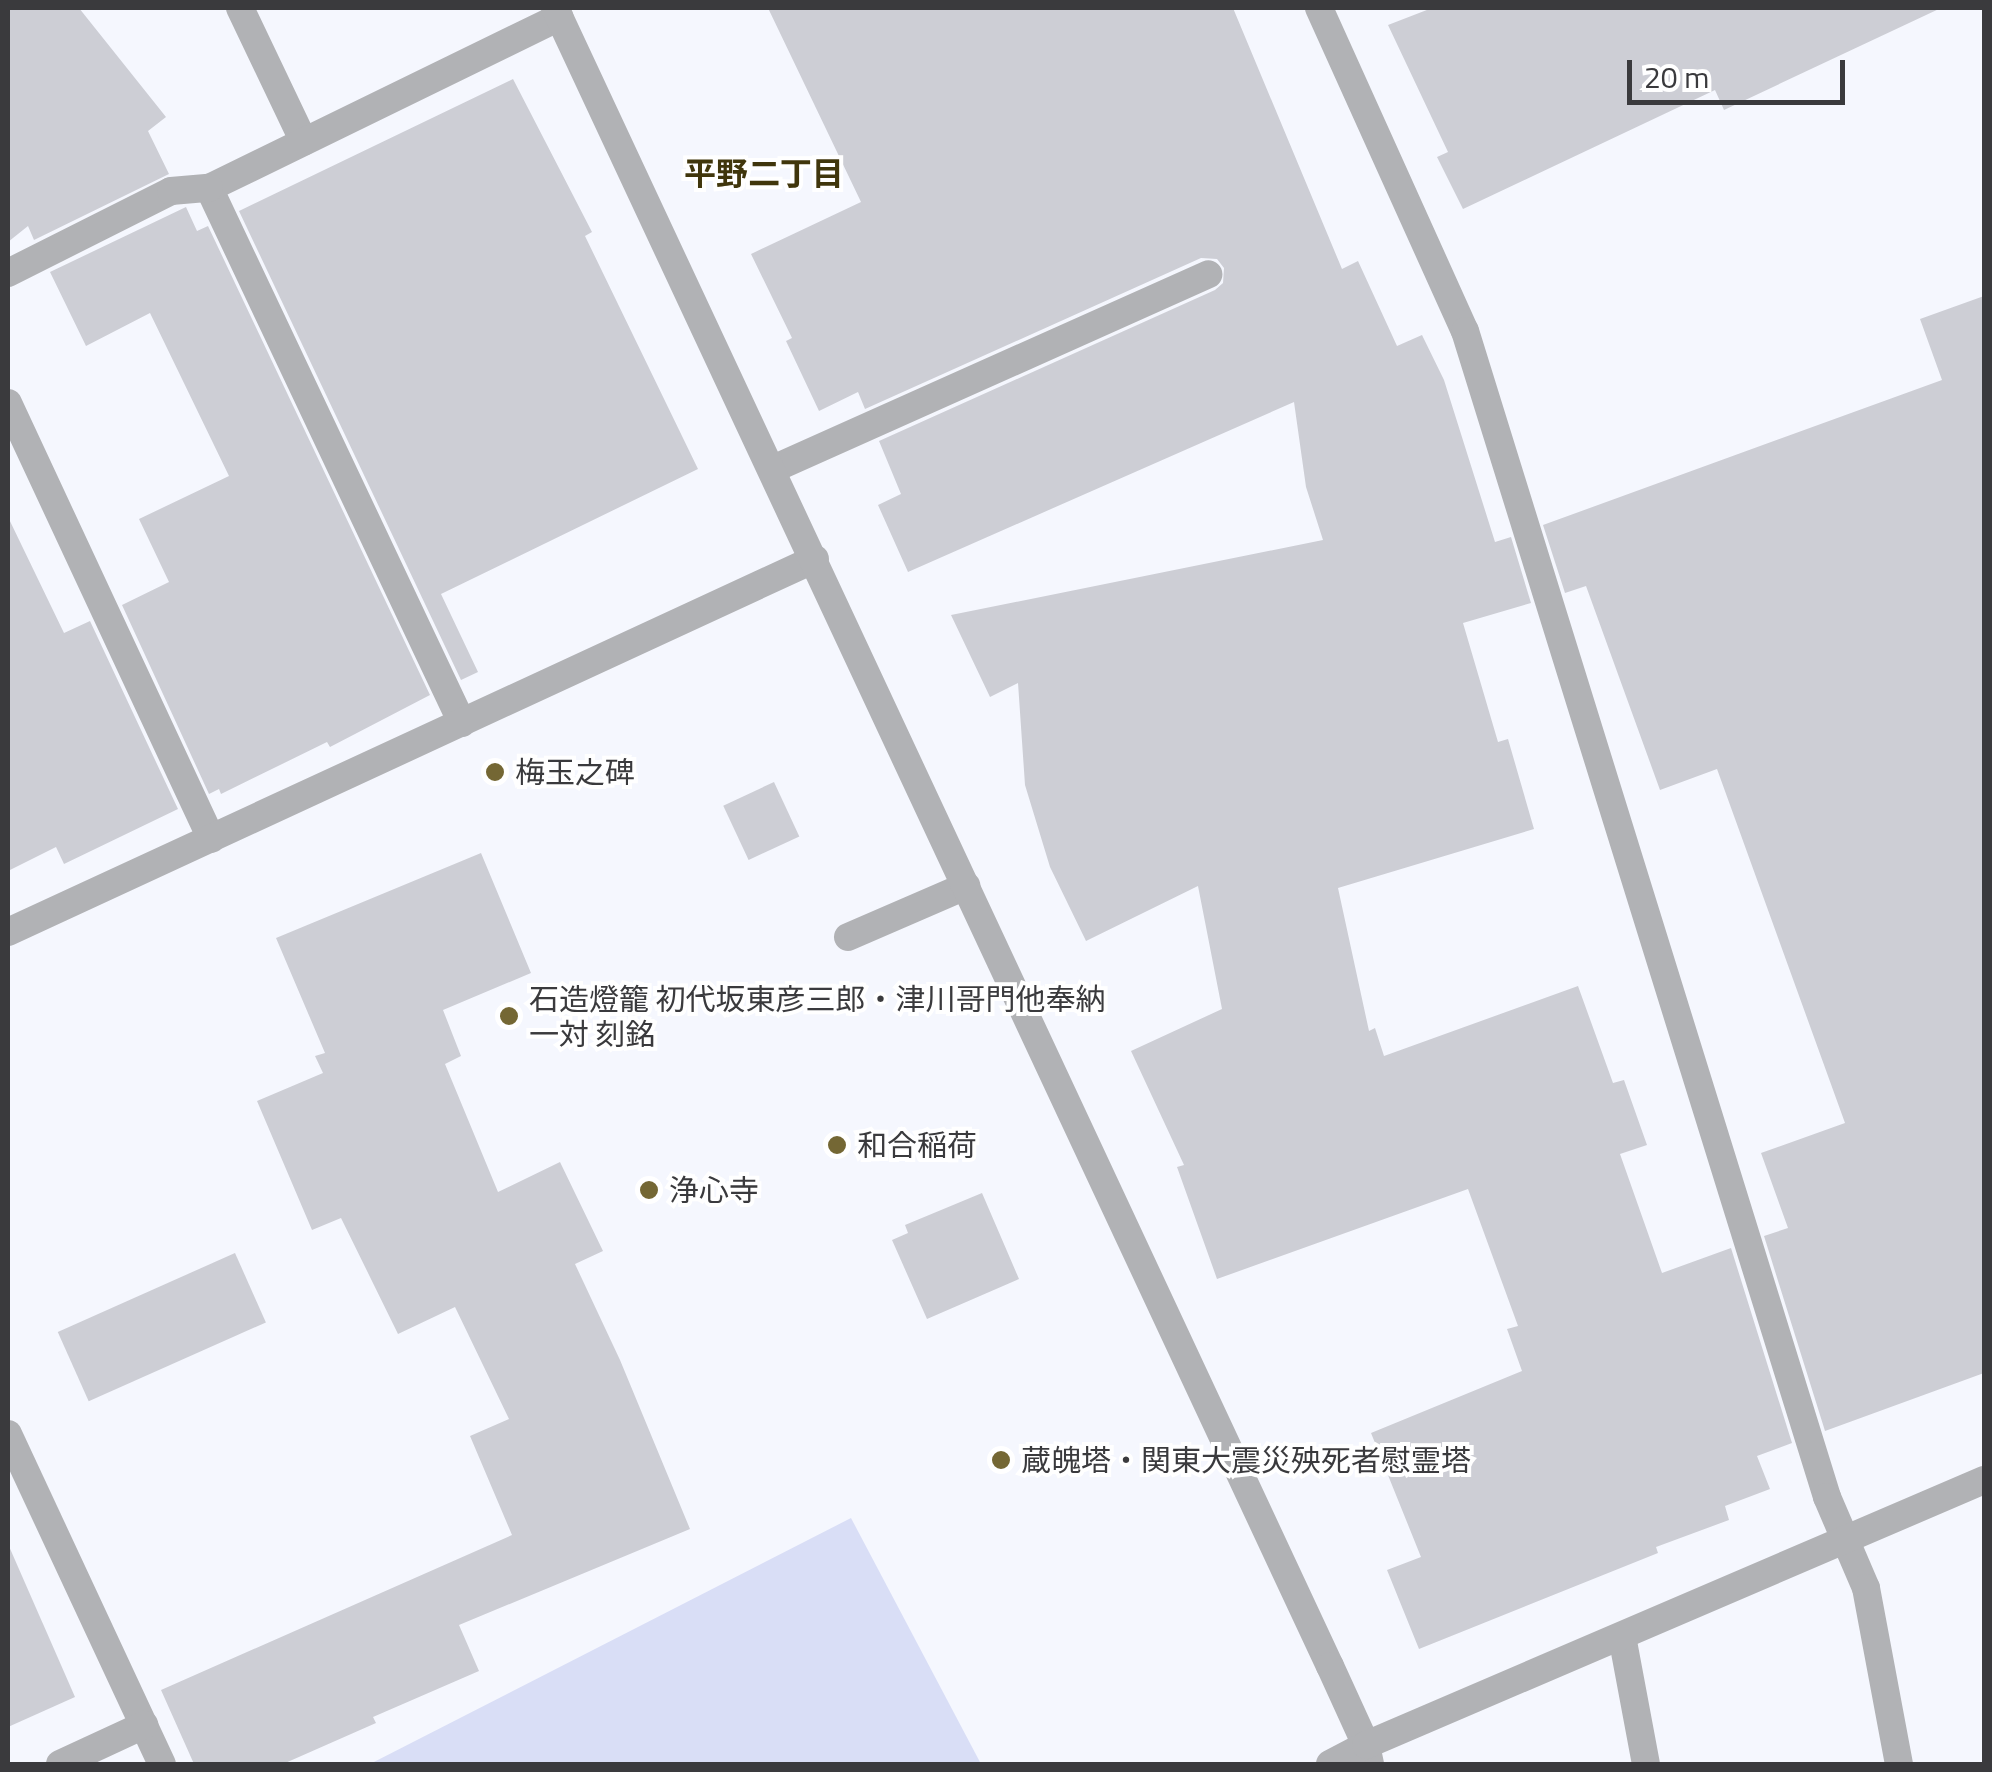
<!DOCTYPE html>
<html>
<head>
<meta charset="utf-8">
<style>
  body { margin:0 }
  #map { position:relative; width:1992px; height:1772px; overflow:hidden; background:#f5f7fe; font-family:"Titillium Web","Noto Sans JP",sans-serif }
  div>[style] { position:absolute }
  .green>* { inset:0; background:#d9def6 }
  .building>* { inset:0; background:#cdced5; transform-origin:0 0 }
  .service>* { height:28px; margin:-14px; padding:0 14px; transform-origin:14px; border-radius:14px; background:#b1b2b5 }
  .minor>* { height:28px; margin:-14px; padding:0 14px; transform-origin:14px; border-radius:14px; background:#b1b2b5 }
  .tertiary>* { height:28px; margin:-14px; padding:0 14px; transform-origin:14px; border-radius:14px; background:#b1b2b5 }
  .dots>* { width:28px; height:28px; translate:-50% -50%; box-sizing:border-box; border:5px solid #fff; border-radius:50% }
  span { translate:-50% -50%; white-space:nowrap; text-align:center; line-height:1.15; -webkit-text-stroke:8px #fff; paint-order:stroke }
  .poi-label { font-size:30px; color:#3a3a3d }
  .left { translate:0 -50%; text-align:left }
  .neighbourhood-label { font-size:32px; color:#40360c; font-weight:700 }
  .frame { position:absolute; inset:0; border:10px solid #3a3a3d; pointer-events:none }
  .scale { position:absolute; left:1627px; top:60px; width:218px; height:45px; box-sizing:border-box; border:5px solid #3a3a3d; border-top:0; padding-left:12px; font-size:30px; line-height:35px; white-space:nowrap; color:#3a3a3d; -webkit-text-stroke:8px #fff; paint-order:stroke }
</style>
</head>
<body>
<div id="map">
  <div class="green">
    <div style="clip-path:polygon(851px 1518px,981px 1764px,370px 1764px)"></div>
  </div>
  <div class="building">
    <div style="clip-path:polygon(8px 8px,79px 8px,166px 117px,148px 131px,169px 174px,34px 240px,28px 226px,8px 242px)"></div>
    <div style="clip-path:polygon(768px 8px,1233px 8px,1342px 269px,1358px 261px,1397px 346px,1422px 335px,1444px 380px,1495px 542px,1511px 537px,1531px 603px,1463px 623px,1498px 742px,1508px 739px,1534px 829px,1338px 888px,1369px 1031px,1375px 1028px,1384px 1056px,1578px 986px,1613px 1083px,1624px 1080px,1647px 1145px,1620px 1154px,1662px 1273px,1731px 1248px,1792px 1443px,1757px 1456px,1770px 1489px,1725px 1506px,1729px 1520px,1656px 1547px,1658px 1553px,1419px 1649px,1387px 1570px,1421px 1557px,1371px 1433px,1522px 1371px,1507px 1329px,1518px 1326px,1468px 1189px,1217px 1279px,1177px 1167px,1184px 1165px,1131px 1051px,1222px 1009px,1198px 886px,1086px 941px,1050px 867px,1025px 785px,1018px 683px,990px 697px,951px 615px,1323px 540px,1306px 487px,1294px 402px,908px 572px,878px 505px,901px 494px,879px 441px,1215px 290px,1223px 283px,1224px 268px,1217px 259px,1201px 258px,865px 409px,858px 392px,819px 411px,786px 341px,792px 338px,751px 254px,861px 202px)"></div>
    <div style="clip-path:polygon(1432px 8px,1941px 8px,1724px 110px,1715px 90px,1463px 209px,1437px 157px,1448px 152px,1388px 25px)"></div>
    <div style="clip-path:polygon(513px 79px,592px 232px,585px 236px,698px 469px,441px 594px,478px 672px,461px 680px,239px 211px)"></div>
    <div style="clip-path:polygon(186px 207px,197px 231px,208px 226px,430px 695px,330px 747px,327px 742px,221px 794px,219px 789px,209px 794px,122px 605px,169px 582px,139px 519px,229px 476px,150px 313px,86px 346px,50px 272px)"></div>
    <div style="clip-path:polygon(1984px 296px,1984px 1373px,1825px 1431px,1764px 1236px,1788px 1228px,1761px 1153px,1845px 1123px,1717px 769px,1660px 790px,1586px 586px,1565px 593px,1543px 525px,1942px 380px,1920px 319px)"></div>
    <div style="clip-path:polygon(8px 517px,64px 633px,90px 621px,178px 809px,64px 864px,56px 847px,8px 871px)"></div>
    <div style="left:774px;top:782px;width:60px;height:56px;rotate:65deg"></div>
    <div style="clip-path:polygon(481px 853px,531px 973px,443px 1010px,461px 1056px,445px 1064px,498px 1192px,560px 1162px,603px 1251px,575px 1264px,620px 1360px,690px 1529px,459px 1625px,479px 1671px,373px 1717px,376px 1723px,283px 1764px,194px 1764px,161px 1690px,512px 1535px,470px 1436px,509px 1419px,455px 1307px,398px 1334px,341px 1218px,312px 1230px,257px 1101px,323px 1073px,315px 1056px,325px 1053px,276px 938px)"></div>
    <div style="clip-path:polygon(982px 1193px,1019px 1279px,927px 1319px,892px 1240px,908px 1233px,905px 1225px)"></div>
    <div style="left:235px;top:1253px;width:76px;height:194px;rotate:66deg"></div>
    <div style="clip-path:polygon(8px 1544px,75px 1697px,8px 1727px)"></div>
  </div>
  <div class="service">
    <div style="left:240px;top:8px;width:148px;rotate:64.5deg"></div>
    <div style="left:773px;top:469px;width:477px;rotate:-24.1deg"></div>
    <div style="left:462px;top:723px;width:592px;rotate:-115.31deg"></div>
    <div style="left:209px;top:188px;width:390px;rotate:-26deg"></div>
    <div style="left:848px;top:937px;width:129px;rotate:-23.4deg"></div>
    <div style="left:1622px;top:1636px;width:130px;rotate:79.4deg"></div>
  </div>
  <div class="minor">
    <div style="left:1319px;top:8px;width:354px;rotate:65.7deg"></div>
    <div style="left:1465px;top:331px;width:1221px;rotate:72.75deg"></div>
    <div style="left:1827px;top:1497px;width:99px;rotate:66.8deg"></div>
    <div style="left:1866px;top:1588px;width:179px;rotate:79.4deg"></div>
    <div style="left:8px;top:273px;width:182px;rotate:-26.7deg"></div>
    <div style="left:171px;top:191px;width:38px;rotate:-5deg"></div>
    <div style="left:8px;top:403px;width:481px;rotate:65deg"></div>
    <div style="left:8px;top:932px;width:889px;rotate:-24.81deg"></div>
    <div style="left:8px;top:1434px;width:364px;rotate:65deg"></div>
    <div style="left:60px;top:1764px;width:93px;rotate:-24.9deg"></div>
  </div>
  <div class="tertiary">
    <div style="left:555px;top:8px;width:1830px;rotate:64.95deg"></div>
    <div style="left:1330px;top:1666px;width:87px;rotate:65.5deg"></div>
    <div style="left:1366px;top:1745px;width:19px;rotate:78deg"></div>
    <div style="left:1330px;top:1764px;width:41px;rotate:-27.8deg"></div>
    <div style="left:1366px;top:1745px;width:672px;rotate:-23.21deg"></div>
  </div>
  <div class="dots">
    <div style="left:495px;top:772px;background:#746734"></div>
    <div style="left:509px;top:1016px;background:#746734"></div>
    <div style="left:837px;top:1145px;background:#746734"></div>
    <div style="left:649px;top:1190px;background:#746734"></div>
    <div style="left:1001px;top:1460px;background:#746734"></div>
  </div>
  <div class="poi-label">
    <span class="left" style="left:515px;top:772px">梅玉之碑</span>
    <span class="left" style="left:529px;top:1016px">石造燈籠 初代坂東彦三郎・津川哥門他奉納<br>一対 刻銘</span>
    <span class="left" style="left:857px;top:1145px">和合稲荷</span>
    <span class="left" style="left:669px;top:1190px">浄心寺</span>
    <span class="left" style="left:1021px;top:1460px">蔵魄塔・関東大震災殃死者慰霊塔</span>
  </div>
  <div class="neighbourhood-label">
    <span style="left:764px;top:173px">平野二丁目</span>
  </div>
  <div class="frame"></div>
  <div class="scale">20 m</div>
</div>
</body>
</html>
